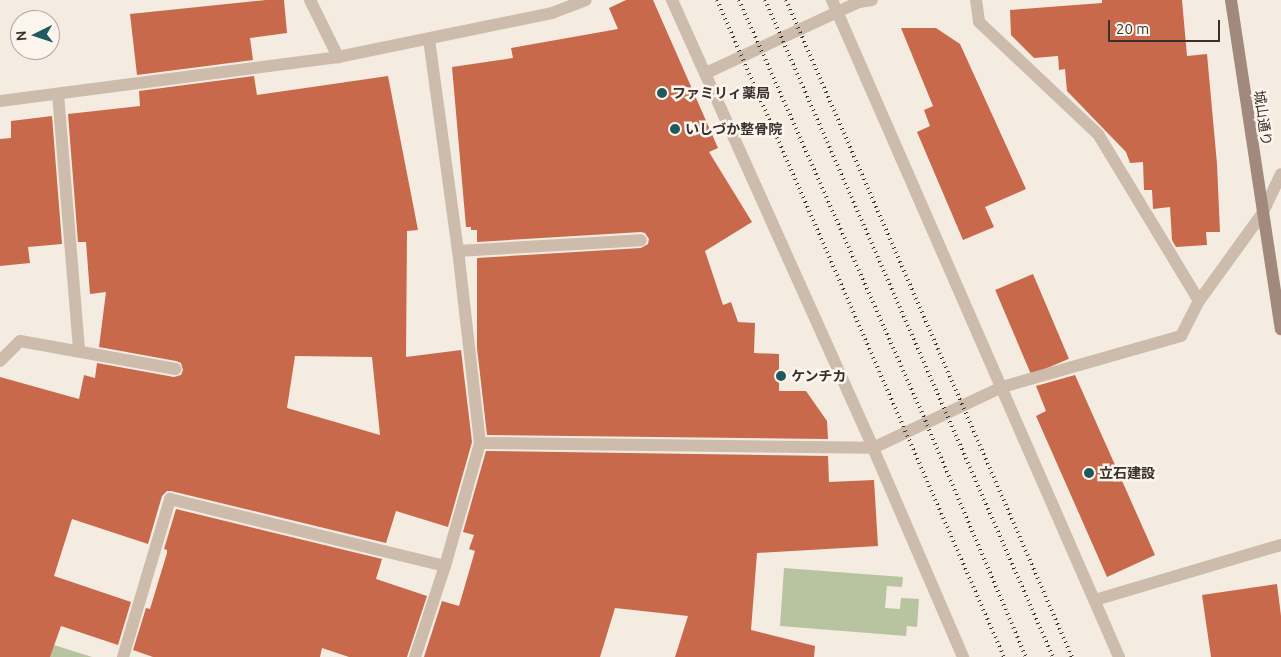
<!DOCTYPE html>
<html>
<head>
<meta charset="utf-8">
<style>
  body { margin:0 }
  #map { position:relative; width:1281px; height:657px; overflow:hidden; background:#f4ebe1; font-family:Ubuntu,"Noto Sans JP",sans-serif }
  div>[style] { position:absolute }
  .green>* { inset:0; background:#b8c4a0 }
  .building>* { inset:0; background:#c8694b; transform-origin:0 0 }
  .lane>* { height:12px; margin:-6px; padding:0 6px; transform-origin:6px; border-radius:6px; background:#cdbbac }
  .street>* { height:12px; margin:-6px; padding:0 6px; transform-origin:6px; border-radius:6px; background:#cdbbac }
  .secondary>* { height:12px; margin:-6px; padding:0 6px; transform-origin:6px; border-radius:6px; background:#a18a7d }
  .rail>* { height:4px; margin-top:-2px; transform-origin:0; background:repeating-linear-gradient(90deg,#3b302b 0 1px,transparent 0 5px) }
  .dots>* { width:14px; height:14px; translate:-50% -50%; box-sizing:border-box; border:2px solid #fbf5ee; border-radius:50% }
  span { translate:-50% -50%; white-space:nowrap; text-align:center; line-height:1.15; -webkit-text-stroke:5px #fbf5ee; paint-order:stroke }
  .poi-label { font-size:14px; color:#3b302b; font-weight:700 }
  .left { translate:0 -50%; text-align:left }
  .street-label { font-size:14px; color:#3b302b }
  .north { position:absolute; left:10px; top:10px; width:50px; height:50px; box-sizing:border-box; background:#fbf5ee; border:1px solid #aea6a0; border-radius:50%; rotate:266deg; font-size:14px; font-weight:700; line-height:20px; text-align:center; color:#3b302b }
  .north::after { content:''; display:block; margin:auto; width:18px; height:22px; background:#1f5a5e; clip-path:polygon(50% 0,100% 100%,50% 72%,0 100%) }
  .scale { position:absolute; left:1108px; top:20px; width:112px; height:22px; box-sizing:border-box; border:2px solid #3b302b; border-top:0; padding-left:6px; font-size:15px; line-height:18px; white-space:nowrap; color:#3b302b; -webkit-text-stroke:4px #fbf5ee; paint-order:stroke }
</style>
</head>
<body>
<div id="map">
  <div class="green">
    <div style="clip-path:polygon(784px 568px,903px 577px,902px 587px,887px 586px,885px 608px,900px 609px,901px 598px,919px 599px,917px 627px,907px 626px,906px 636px,780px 626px)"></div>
    <div style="clip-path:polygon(54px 645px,92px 657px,50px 657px)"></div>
  </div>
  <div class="building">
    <div style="clip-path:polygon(266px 0,284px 0,287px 33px,250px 38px,253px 60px,137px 75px,130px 14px)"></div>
    <div style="clip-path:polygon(626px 0,653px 0,718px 148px,709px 152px,752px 222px,705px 251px,723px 305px,731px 302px,738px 322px,755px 323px,754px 353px,779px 354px,779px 391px,806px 391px,827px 421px,828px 439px,487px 435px,477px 348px,477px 258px,641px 248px,648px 244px,649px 239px,645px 233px,641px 232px,477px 242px,477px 230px,471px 230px,471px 227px,466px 227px,452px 67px,513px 58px,511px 48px,618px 29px,609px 8px)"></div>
    <div style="clip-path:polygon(1102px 0,1182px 0,1187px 56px,1207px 54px,1217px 164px,1220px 232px,1206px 232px,1207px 245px,1176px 247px,1172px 240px,1170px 207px,1153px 209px,1152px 190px,1144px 190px,1143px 162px,1130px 163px,1126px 152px,1067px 91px,1065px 69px,1059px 70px,1058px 56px,1034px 58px,1011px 35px,1010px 10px,1102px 3px)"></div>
    <div style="clip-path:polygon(901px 28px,936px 28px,960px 44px,1026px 189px,985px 207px,994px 227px,963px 240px,917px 132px,930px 126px,924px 110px,933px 106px)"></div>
    <div style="clip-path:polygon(evenodd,254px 76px,257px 95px,388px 76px,418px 230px,407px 231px,406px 357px,461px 350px,472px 442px,448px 527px,396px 511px,386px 543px,171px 491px,167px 491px,162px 496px,148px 544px,72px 519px,54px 576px,131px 602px,118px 645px,61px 626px,50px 657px,0 657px,0 377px,79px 399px,84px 375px,95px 378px,97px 363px,174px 377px,181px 375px,183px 370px,181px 363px,176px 361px,99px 347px,106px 292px,90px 294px,86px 242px,78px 242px,68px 114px,140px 106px,139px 91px,254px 76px,295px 356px,372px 357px,380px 435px,287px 408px,295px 356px)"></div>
    <div style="clip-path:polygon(52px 116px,62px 244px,28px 247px,30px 263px,0 266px,0 139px,11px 138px,11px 121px)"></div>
    <div style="left:1033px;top:274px;width:92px;height:41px;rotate:67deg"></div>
    <div style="clip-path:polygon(1075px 375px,1155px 555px,1107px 577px,1036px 416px,1046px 411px,1036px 386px)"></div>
    <div style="clip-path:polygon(486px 451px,828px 456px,829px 482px,874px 480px,878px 546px,757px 553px,751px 630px,815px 646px,814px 657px,675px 657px,688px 616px,615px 608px,600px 657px,424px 657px,442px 601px,459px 606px,475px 551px,469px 549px,474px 535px,463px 532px)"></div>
    <div style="clip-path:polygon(176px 509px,382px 559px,376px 579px,427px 596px,407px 657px,349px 657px,322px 648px,320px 657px,153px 657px,133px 650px,146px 608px,150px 609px,167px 553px,167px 550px,164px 549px)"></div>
    <div style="clip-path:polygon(1277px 584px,1281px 616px,1281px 657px,1211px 657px,1202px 595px)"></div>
  </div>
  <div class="lane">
    <div style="left:310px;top:0;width:64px;rotate:63.8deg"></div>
    <div style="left:458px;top:251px;width:183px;rotate:-3.4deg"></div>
    <div style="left:480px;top:443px;width:393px;rotate:0.7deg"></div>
    <div style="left:123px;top:657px;width:165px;rotate:-73.4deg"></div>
    <div style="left:170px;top:499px;width:283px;rotate:13.7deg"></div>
  </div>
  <div class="street">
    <div style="left:672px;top:0;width:491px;rotate:65.8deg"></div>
    <div style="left:873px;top:448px;width:228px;rotate:66.7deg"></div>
    <div style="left:832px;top:0;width:717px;rotate:66.4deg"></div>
    <div style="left:976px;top:0;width:22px;rotate:82deg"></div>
    <div style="left:979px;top:22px;width:163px;rotate:43.3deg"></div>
    <div style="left:1098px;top:134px;width:195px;rotate:58.8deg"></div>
    <div style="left:706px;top:73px;width:169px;rotate:-24.9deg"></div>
    <div style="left:859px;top:2px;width:13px;rotate:-9deg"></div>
    <div style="left:58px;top:94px;width:258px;rotate:85.3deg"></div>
    <div style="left:0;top:101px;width:341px;rotate:-7.4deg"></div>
    <div style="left:338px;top:57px;width:218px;rotate:-11.6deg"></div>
    <div style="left:552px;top:13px;width:36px;rotate:-21deg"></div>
    <div style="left:0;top:361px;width:28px;rotate:-45deg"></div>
    <div style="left:20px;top:341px;width:158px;rotate:10.2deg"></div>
    <div style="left:873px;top:448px;width:143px;rotate:-25.3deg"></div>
    <div style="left:1002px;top:387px;width:186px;rotate:-15.9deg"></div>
    <div style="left:1181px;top:336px;width:39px;rotate:-63deg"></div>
    <div style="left:1199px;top:301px;width:107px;rotate:-54.1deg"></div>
    <div style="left:1262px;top:214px;width:44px;rotate:-64.6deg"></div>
    <div style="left:1095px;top:600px;width:194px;rotate:-16.5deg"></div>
    <div style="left:415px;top:657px;width:96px;rotate:-71.8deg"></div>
    <div style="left:445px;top:566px;width:128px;rotate:-74.1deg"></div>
    <div style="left:480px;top:443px;width:193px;rotate:-96.5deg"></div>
    <div style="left:458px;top:251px;width:214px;rotate:-97.8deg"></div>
  </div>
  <div class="secondary">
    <div style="left:1231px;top:0;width:333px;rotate:81.4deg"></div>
  </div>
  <div class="rail">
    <div style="left:717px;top:0;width:717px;rotate:66.4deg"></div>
    <div style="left:739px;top:0;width:465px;rotate:66.1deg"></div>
    <div style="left:927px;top:425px;width:252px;rotate:66.9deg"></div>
    <div style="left:765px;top:0;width:717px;rotate:66.33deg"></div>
    <div style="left:786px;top:0;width:717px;rotate:66.48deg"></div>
  </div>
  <div class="dots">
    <div style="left:662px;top:93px;background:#1f5a5e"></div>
    <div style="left:675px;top:129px;background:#1f5a5e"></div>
    <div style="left:781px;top:376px;background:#1f5a5e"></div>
    <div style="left:1089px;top:473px;background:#1f5a5e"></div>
  </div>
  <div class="poi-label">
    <span class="left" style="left:672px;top:93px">ファミリィ薬局</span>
    <span class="left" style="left:685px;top:129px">いしづか整骨院</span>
    <span class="left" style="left:791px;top:376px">ケンチカ</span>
    <span class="left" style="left:1099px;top:473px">立石建設</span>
  </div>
  <div class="street-label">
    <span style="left:1263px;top:118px;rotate:82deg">城山通り</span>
  </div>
  <div class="north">N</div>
  <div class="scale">20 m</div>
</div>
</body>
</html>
